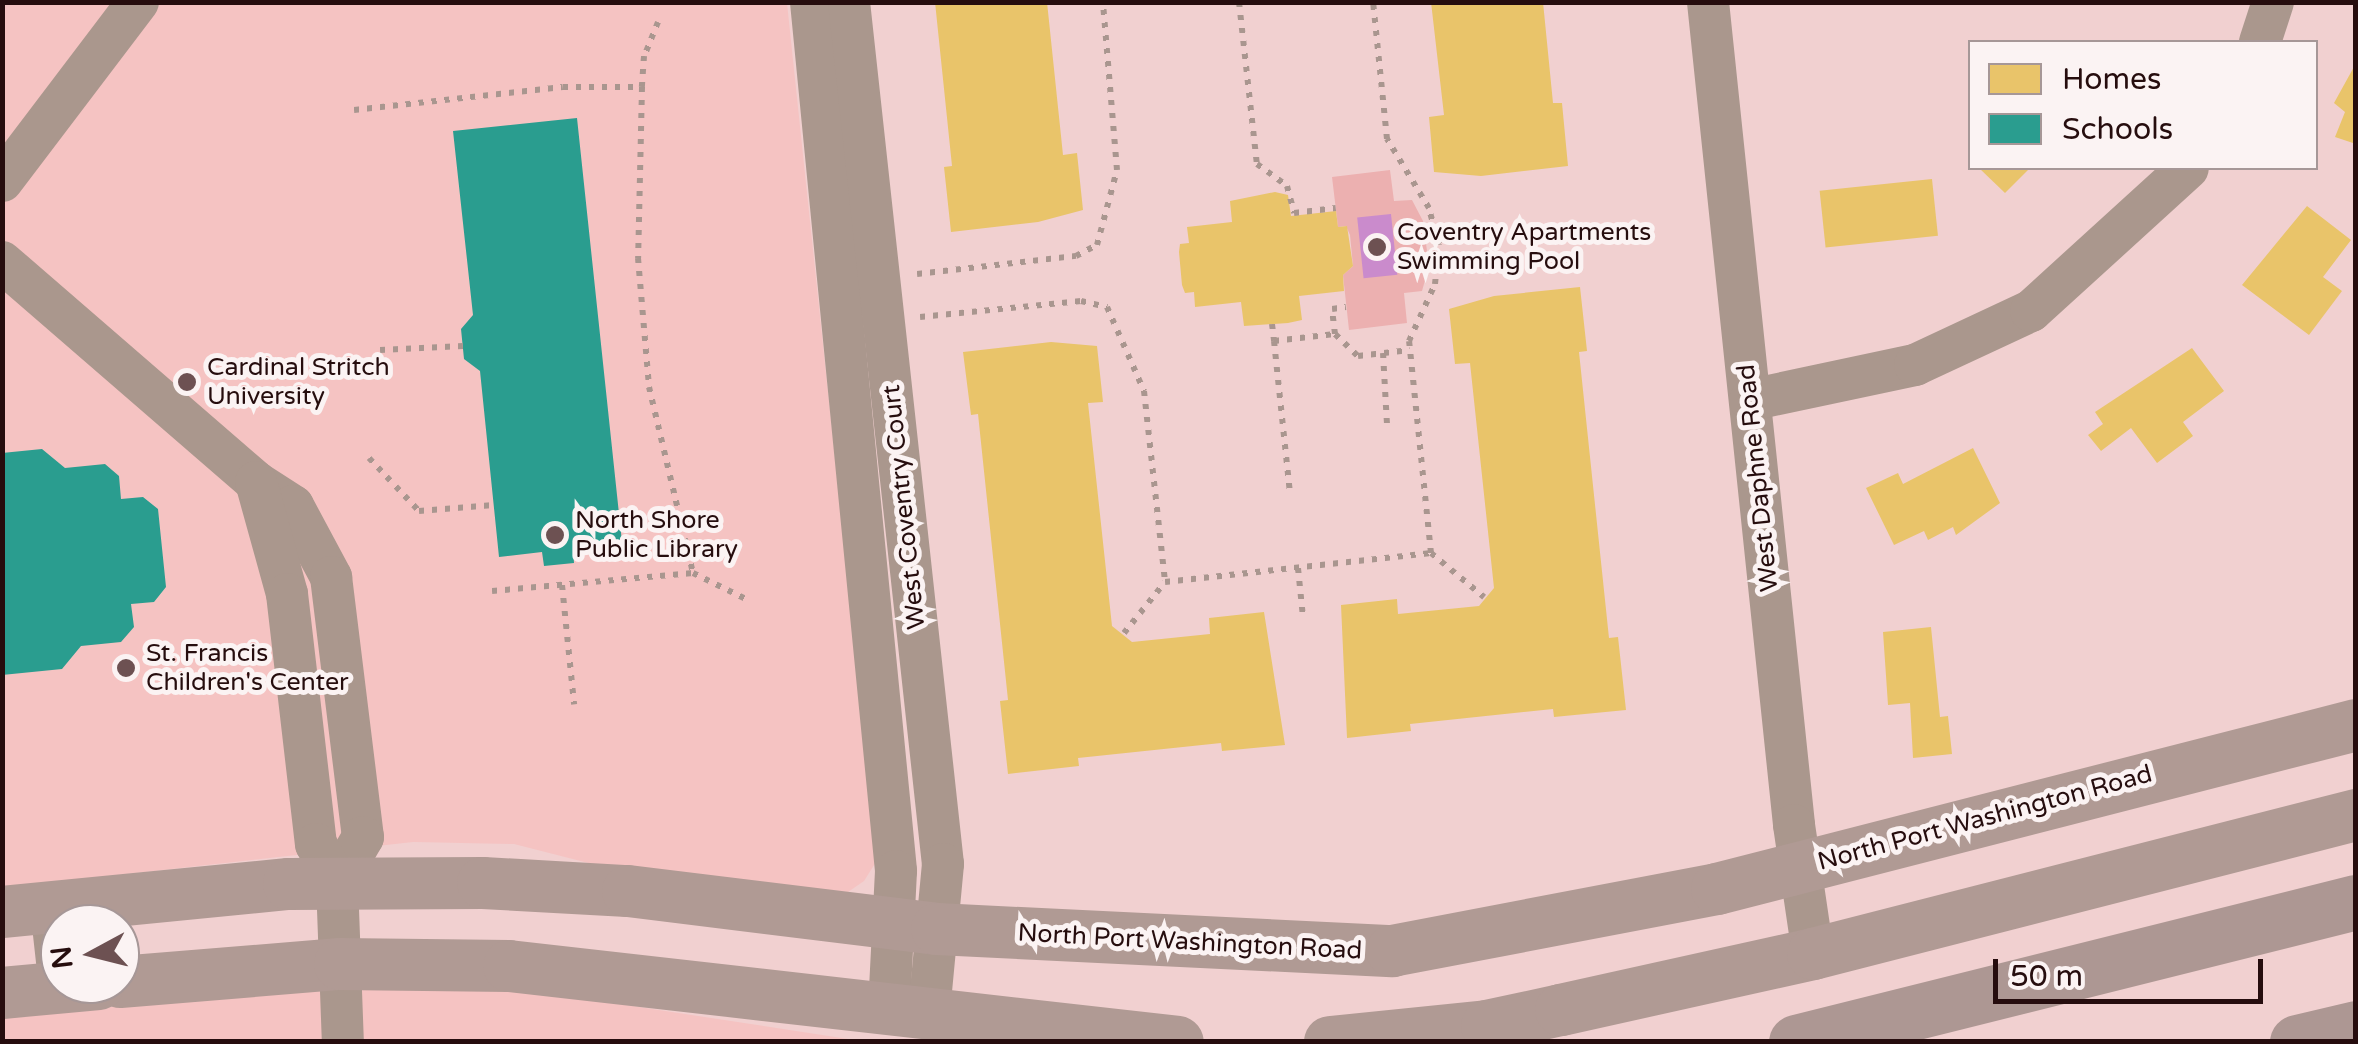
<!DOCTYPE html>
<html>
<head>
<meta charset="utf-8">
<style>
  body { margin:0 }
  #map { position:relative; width:2358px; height:1044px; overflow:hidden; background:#f1d0d0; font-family:"Varela Round",sans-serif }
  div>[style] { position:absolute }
  .built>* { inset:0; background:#f5c3c2 }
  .green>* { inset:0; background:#ecb0b0 }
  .water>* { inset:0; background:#ca8bcc; transform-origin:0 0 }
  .homes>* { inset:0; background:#e9c46a; transform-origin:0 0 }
  .schools>* { inset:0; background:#2a9d8f }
  .path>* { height:6px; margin-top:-3px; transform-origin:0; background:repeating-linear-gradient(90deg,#a9968f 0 5px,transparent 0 13px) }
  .minor>* { height:42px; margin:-21px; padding:0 21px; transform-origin:21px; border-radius:21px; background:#aa978d }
  .major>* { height:52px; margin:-26px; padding:0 26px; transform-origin:26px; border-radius:26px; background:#b09a94 }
  .highway>* { height:55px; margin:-27.5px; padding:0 27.5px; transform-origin:27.5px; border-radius:27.5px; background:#ad9793 }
  .dots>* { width:28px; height:28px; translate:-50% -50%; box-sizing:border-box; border:5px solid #fbf3f3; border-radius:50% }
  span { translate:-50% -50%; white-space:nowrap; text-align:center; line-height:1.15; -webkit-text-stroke:10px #fbf3f3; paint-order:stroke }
  .poi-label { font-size:25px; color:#260d0e }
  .left { translate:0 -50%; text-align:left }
  .street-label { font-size:25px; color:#260d0e }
  .frame { position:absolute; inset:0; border:5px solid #260d0e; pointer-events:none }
  .legend { position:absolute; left:1968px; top:40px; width:350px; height:130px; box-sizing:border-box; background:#fbf3f3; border:2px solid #a69797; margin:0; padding:12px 18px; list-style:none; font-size:30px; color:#260d0e }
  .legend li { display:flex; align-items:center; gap:20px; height:50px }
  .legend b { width:50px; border:2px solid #a69797 }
  .north { position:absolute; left:40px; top:904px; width:100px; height:100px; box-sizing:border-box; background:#fbf3f3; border:2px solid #a69797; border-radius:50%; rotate:263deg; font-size:28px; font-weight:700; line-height:40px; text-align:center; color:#260d0e }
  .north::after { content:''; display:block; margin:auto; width:35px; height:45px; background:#6d5152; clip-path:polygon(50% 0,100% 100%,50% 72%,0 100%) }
  .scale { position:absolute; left:1993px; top:959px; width:270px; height:45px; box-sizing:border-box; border:5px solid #260d0e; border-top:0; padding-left:12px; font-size:30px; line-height:35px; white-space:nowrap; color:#260d0e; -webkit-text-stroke:8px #fbf3f3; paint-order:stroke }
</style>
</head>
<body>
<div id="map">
  <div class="built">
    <div style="clip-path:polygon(3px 3px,787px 3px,875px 838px,876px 862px,864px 881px,848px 892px,604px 867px,514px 844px,413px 842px,3px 888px)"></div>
    <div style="clip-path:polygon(509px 987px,861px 1041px,3px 1042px,3px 1017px,268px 992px)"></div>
  </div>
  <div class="green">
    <div style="clip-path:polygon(1390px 170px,1394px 201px,1412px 200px,1423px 221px,1429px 266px,1422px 291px,1404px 293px,1407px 323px,1349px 330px,1343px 275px,1353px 266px,1350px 235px,1346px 226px,1338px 227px,1332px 177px)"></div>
  </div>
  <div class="water">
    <div style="left:1391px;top:214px;width:61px;height:34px;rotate:84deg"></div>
  </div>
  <div class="homes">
    <div style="clip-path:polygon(935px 2px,1047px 2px,1063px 155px,1077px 153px,1083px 210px,1038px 222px,951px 232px,944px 167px,952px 166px)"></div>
    <div style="clip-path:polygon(1431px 2px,1543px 2px,1553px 103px,1562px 103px,1568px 166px,1481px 176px,1434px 172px,1429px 117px,1444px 115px)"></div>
    <div style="clip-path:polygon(2355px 65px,2356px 65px,2356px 144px,2335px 137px,2345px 112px,2334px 103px)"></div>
    <div style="clip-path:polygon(1979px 168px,2030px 168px,2005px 193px)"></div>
    <div style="left:1932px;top:179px;width:57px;height:113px;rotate:84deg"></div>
    <div style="clip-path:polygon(1275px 192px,1288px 195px,1291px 216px,1336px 211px,1338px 227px,1347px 226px,1353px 266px,1343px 275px,1344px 291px,1299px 296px,1302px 320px,1288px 323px,1244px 326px,1241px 302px,1195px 307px,1194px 292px,1185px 293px,1182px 285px,1179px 252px,1180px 244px,1189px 243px,1187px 227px,1232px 222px,1230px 201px)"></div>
    <div style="clip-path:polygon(2307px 206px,2351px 240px,2323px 277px,2342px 291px,2309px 335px,2242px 285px)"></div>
    <div style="clip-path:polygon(1580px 287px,1587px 351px,1579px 352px,1609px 638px,1618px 637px,1626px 710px,1554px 717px,1553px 709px,1410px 724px,1411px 731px,1347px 738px,1341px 605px,1397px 599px,1398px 614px,1479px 606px,1494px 588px,1470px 363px,1455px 364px,1449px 309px,1494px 296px)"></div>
    <div style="clip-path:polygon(1051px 342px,1097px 346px,1103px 402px,1088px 403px,1112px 626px,1132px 642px,1210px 634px,1209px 618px,1264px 612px,1285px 745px,1222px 751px,1221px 743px,1078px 758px,1079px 766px,1008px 774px,1000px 701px,1008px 700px,978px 414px,971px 415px,963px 352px)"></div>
    <div style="clip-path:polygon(2192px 348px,2224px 391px,2183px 422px,2193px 436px,2157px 463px,2131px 428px,2101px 451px,2088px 435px,2103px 424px,2095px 412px)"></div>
    <div style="clip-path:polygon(1973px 448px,2000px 503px,1956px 535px,1953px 527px,1928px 540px,1924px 531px,1894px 545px,1866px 488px,1898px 473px,1903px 484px)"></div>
    <div style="clip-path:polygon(1931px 627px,1940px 717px,1948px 716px,1952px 754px,1913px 758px,1910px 703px,1888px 705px,1883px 632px)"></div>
  </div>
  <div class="schools">
    <div style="clip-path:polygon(577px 118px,622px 542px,573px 547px,574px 563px,544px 566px,542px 552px,499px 557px,480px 371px,464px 359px,461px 329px,473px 315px,453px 131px)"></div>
    <div style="clip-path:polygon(42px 449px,65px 468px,105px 464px,119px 476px,121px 499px,143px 497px,158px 509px,166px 587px,154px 602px,131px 604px,134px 627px,121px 642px,81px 646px,62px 669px,2px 675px,2px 453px)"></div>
  </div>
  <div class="path">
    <div style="left:1239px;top:2px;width:163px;rotate:83.7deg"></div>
    <div style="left:1257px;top:164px;width:37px;rotate:36deg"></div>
    <div style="left:1287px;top:186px;width:28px;rotate:75deg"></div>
    <div style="left:1294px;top:213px;width:42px;rotate:-6.8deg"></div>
    <div style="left:658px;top:22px;width:37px;rotate:112deg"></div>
    <div style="left:644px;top:56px;width:31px;rotate:94deg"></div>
    <div style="left:642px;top:87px;width:171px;rotate:91.3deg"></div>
    <div style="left:638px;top:258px;width:129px;rotate:85.1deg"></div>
    <div style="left:649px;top:387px;width:191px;rotate:76.7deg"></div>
    <div style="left:693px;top:573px;width:64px;rotate:26.2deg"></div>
    <div style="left:354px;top:110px;width:210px;rotate:-6.3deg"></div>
    <div style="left:563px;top:87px;width:78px"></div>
    <div style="left:917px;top:274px;width:160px;rotate:-6.5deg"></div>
    <div style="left:1076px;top:256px;width:24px;rotate:-28deg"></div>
    <div style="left:1097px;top:245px;width:78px;rotate:-75.1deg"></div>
    <div style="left:1117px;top:170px;width:169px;rotate:-94.8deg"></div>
    <div style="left:920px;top:317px;width:162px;rotate:-5.7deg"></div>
    <div style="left:1081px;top:301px;width:27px;rotate:13deg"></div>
    <div style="left:1107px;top:307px;width:92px;rotate:66.2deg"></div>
    <div style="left:1144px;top:391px;width:192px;rotate:83.7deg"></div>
    <div style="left:1165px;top:582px;width:268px;rotate:-6.2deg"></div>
    <div style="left:1431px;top:553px;width:213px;rotate:-95.9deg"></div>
    <div style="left:1409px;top:341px;width:63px;rotate:-65.5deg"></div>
    <div style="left:1435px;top:284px;width:40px;rotate:-84.3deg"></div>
    <div style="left:1439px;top:244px;width:37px;rotate:-106deg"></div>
    <div style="left:1429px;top:208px;width:81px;rotate:-121.3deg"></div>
    <div style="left:1387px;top:139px;width:138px;rotate:-95.8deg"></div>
    <div style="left:1272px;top:324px;width:17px;rotate:83deg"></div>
    <div style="left:1274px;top:341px;width:61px;rotate:-6.5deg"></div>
    <div style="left:1335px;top:334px;width:32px;rotate:44deg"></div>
    <div style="left:1358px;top:356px;width:52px;rotate:-6.6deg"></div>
    <div style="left:1335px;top:334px;width:25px;rotate:-97deg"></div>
    <div style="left:1332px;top:309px;width:14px;rotate:-8deg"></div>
    <div style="left:1274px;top:341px;width:153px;rotate:84deg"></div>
    <div style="left:380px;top:350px;width:83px;rotate:-2.8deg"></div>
    <div style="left:1383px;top:353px;width:72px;rotate:86.8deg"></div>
    <div style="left:369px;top:458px;width:73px;rotate:46.7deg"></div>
    <div style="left:419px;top:511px;width:75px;rotate:-4.6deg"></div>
    <div style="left:1431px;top:553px;width:69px;rotate:39.7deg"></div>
    <div style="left:1298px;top:568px;width:49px;rotate:84.2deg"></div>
    <div style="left:562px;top:585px;width:120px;rotate:84.2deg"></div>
    <div style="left:492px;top:591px;width:202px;rotate:-5.1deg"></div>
    <div style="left:1124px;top:633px;width:65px;rotate:-51.2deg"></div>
  </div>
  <div class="minor">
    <div style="left:811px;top:2px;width:873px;rotate:84.41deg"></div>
    <div style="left:896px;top:871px;width:136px;rotate:92.9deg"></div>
    <div style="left:849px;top:2px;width:867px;rotate:83.78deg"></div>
    <div style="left:943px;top:864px;width:149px;rotate:95.4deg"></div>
    <div style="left:1708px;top:2px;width:827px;rotate:84.03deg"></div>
    <div style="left:1794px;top:825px;width:130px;rotate:81.6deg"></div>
    <div style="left:2260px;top:42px;width:42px;rotate:-72deg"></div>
    <div style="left:2px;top:181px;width:225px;rotate:-52.8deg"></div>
    <div style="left:2px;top:262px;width:336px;rotate:40.9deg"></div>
    <div style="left:256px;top:482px;width:44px;rotate:33deg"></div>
    <div style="left:293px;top:506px;width:81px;rotate:61.8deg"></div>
    <div style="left:331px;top:577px;width:262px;rotate:83deg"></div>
    <div style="left:363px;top:837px;width:52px;rotate:120deg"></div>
    <div style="left:1750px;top:400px;width:169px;rotate:-12deg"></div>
    <div style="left:1915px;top:365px;width:128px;rotate:-25deg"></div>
    <div style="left:2031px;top:311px;width:212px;rotate:-42.3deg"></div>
    <div style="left:256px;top:482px;width:116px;rotate:74.5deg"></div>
    <div style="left:287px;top:594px;width:252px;rotate:83.4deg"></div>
    <div style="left:316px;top:844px;width:43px;rotate:61.1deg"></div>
    <div style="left:337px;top:882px;width:160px;rotate:87.9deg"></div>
    <div style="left:51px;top:907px;width:81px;rotate:83.7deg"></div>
  </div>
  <div class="major">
    <div style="left:2px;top:912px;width:288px;rotate:-5.6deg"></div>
    <div style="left:289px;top:884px;width:194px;rotate:-0.3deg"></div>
    <div style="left:483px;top:883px;width:145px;rotate:3.2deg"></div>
    <div style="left:628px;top:891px;width:311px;rotate:7deg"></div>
    <div style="left:937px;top:929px;width:456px;rotate:2.8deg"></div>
    <div style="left:1392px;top:951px;width:331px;rotate:-10.8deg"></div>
    <div style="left:1717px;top:889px;width:660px;rotate:-14.39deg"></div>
    <div style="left:120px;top:982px;width:221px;rotate:-4.7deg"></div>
    <div style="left:340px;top:964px;width:169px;rotate:0.7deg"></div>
    <div style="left:509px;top:966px;width:673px;rotate:6.48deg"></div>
    <div style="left:2px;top:993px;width:97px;rotate:-5.3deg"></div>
    <div style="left:1330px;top:1042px;width:158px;rotate:-5.8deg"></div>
    <div style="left:1487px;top:1026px;width:76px;rotate:-12.2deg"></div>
    <div style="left:1561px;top:1010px;width:258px;rotate:-12.5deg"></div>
    <div style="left:1813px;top:954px;width:561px;rotate:-14.36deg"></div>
  </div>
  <div class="highway">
    <div style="left:1796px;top:1042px;width:577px;rotate:-14.04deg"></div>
    <div style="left:2297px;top:1042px;width:61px;rotate:-13.3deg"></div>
  </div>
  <div class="dots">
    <div style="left:1377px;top:247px;background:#6d5152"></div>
    <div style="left:187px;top:382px;background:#6d5152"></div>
    <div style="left:555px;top:535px;background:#6d5152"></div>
    <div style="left:126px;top:668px;background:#6d5152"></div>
  </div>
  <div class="poi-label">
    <span class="left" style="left:1397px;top:247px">Coventry Apartments<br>Swimming Pool</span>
    <span class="left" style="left:207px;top:382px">Cardinal Stritch<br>University</span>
    <span class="left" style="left:575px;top:535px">North Shore<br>Public Library</span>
    <span class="left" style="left:146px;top:668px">St. Francis<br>Children's Center</span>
  </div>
  <div class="street-label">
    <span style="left:1758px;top:478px;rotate:-96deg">West Daphne Road</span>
    <span style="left:904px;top:507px;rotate:-96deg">West Coventry Court</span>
    <span style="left:1985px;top:818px;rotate:-15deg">North Port Washington Road</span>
    <span style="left:1190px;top:942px;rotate:3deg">North Port Washington Road</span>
  </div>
  <div class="frame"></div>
  <ul class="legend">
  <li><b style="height:28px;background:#e9c46a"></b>Homes</li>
  <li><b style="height:28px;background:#2a9d8f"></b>Schools</li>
  </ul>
  <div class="north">N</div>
  <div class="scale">50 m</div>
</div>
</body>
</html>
